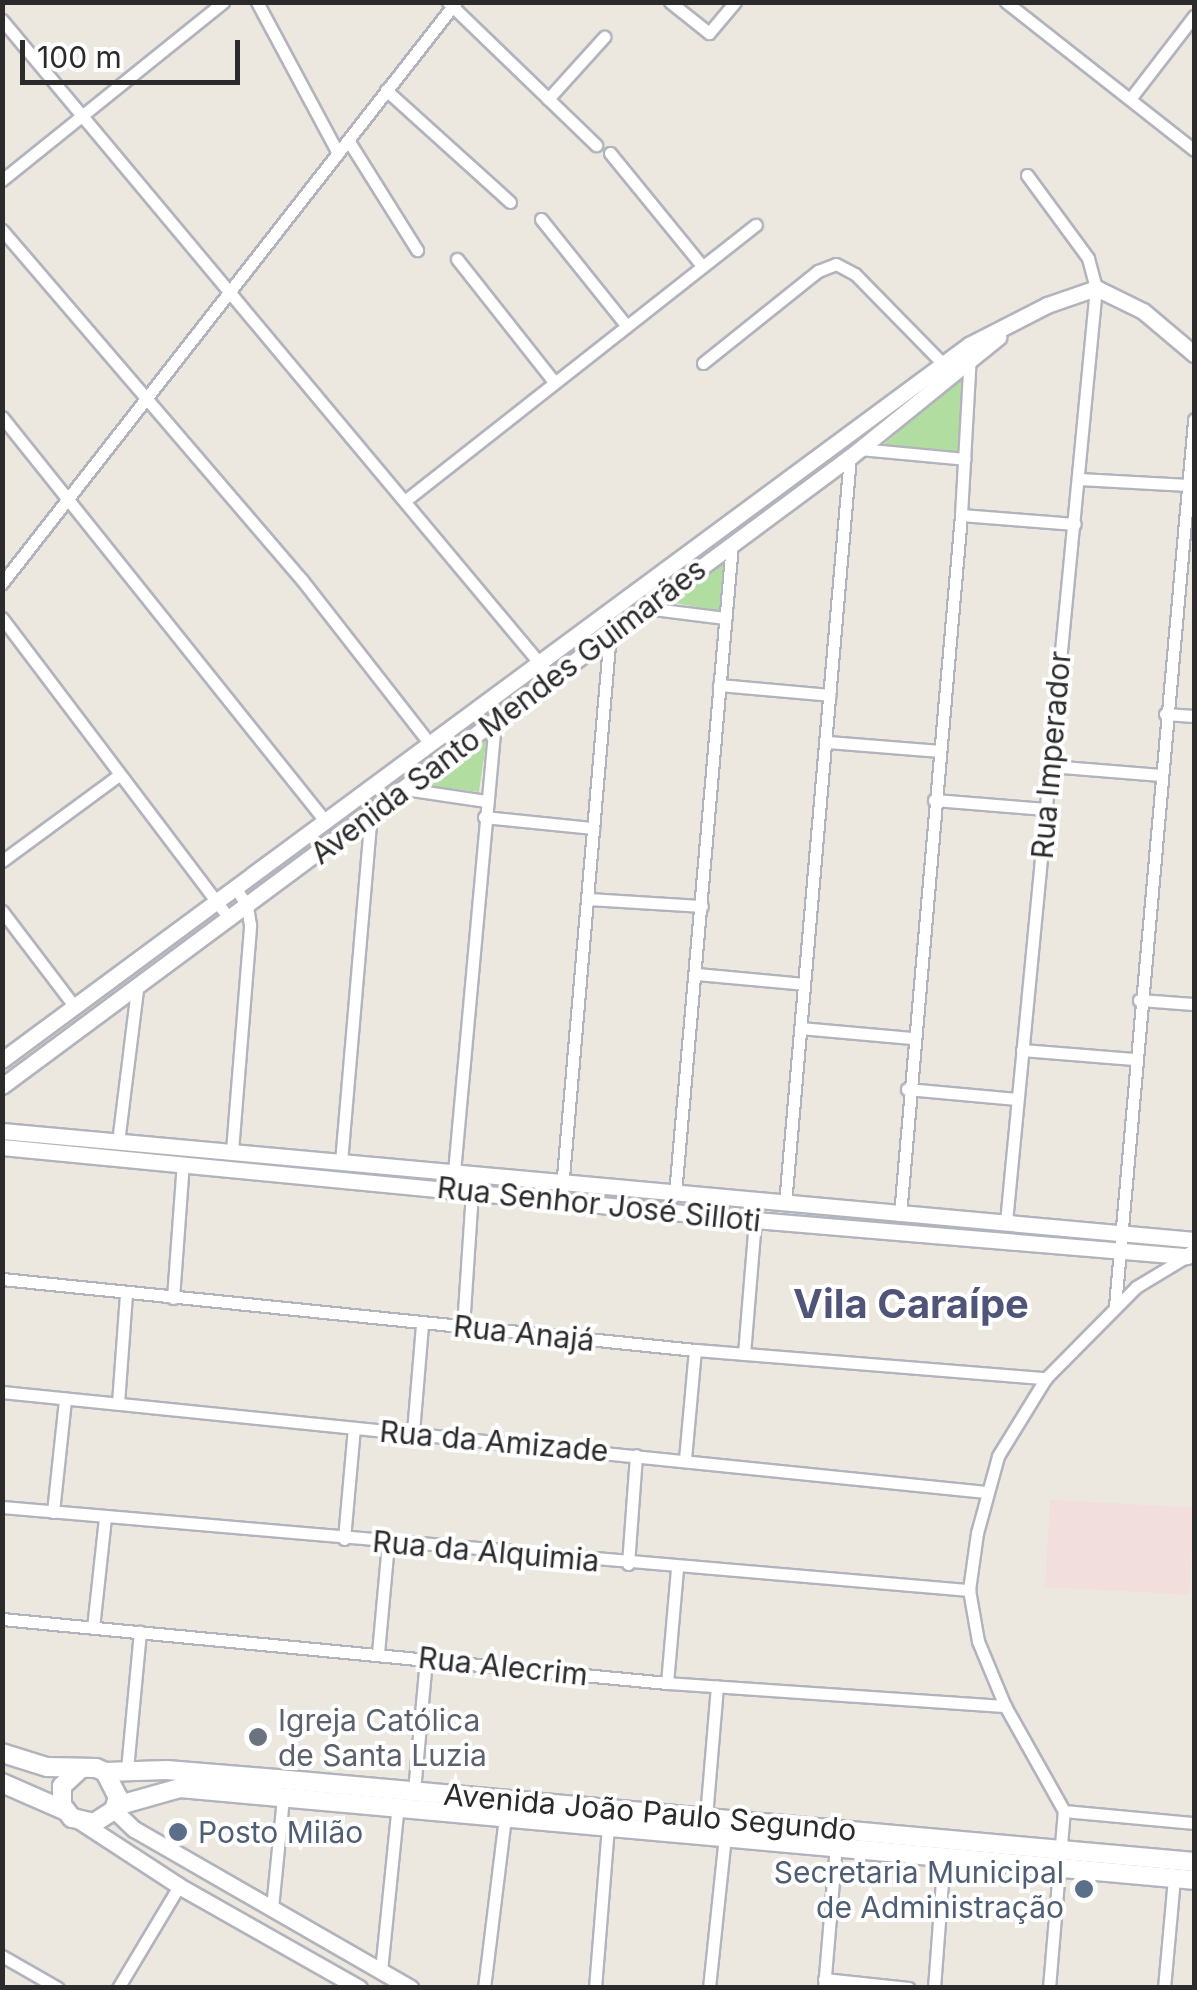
<!DOCTYPE html>
<html>
<head>
<meta charset="utf-8">
<style>
  body { margin:0 }
  #map { position:relative; width:1197px; height:1990px; overflow:hidden; background:#ece7df; font-family:Inter,sans-serif }
  div>[style] { position:absolute }
  .medical>* { inset:0; background:#f1dedd; transform-origin:0 0 }
  .green>* { inset:0; background:#b2dda1 }
  .roads { filter:drop-shadow(2px 0 #b2b4bd) drop-shadow(-2px 0 #b2b4bd) drop-shadow(0 2px #b2b4bd) drop-shadow(0 -2px #b2b4bd) }
  .minor>* { height:11px; margin:-5.5px; padding:0 5.5px; transform-origin:5.5px; border-radius:5.5px; background:#fff }
  .tertiary>* { height:15px; margin:-7.5px; padding:0 7.5px; transform-origin:7.5px; border-radius:7.5px; background:#fff }
  .secondary>* { height:18px; margin:-9px; padding:0 9px; transform-origin:9px; border-radius:9px; background:#fff }
  .dots>* { width:28px; height:28px; translate:-50% -50%; box-sizing:border-box; border:5px solid #fff; border-radius:50% }
  span { translate:-50% -50%; white-space:nowrap; text-align:center; line-height:1.15; -webkit-text-stroke:8px #fff; paint-order:stroke }
  .street-label { font-size:30px; color:#2b2b2b }
  .worship-label { font-size:30px; color:#5b616d }
  .left { translate:0 -50%; text-align:left }
  .service-label { font-size:30px; color:#4e5e75 }
  .right { translate:-100% -50%; text-align:right }
  .district-label { font-size:40px; color:#505478; font-weight:700 }
  .frame { position:absolute; inset:0; border:5px solid #2b2b2b; pointer-events:none }
  .scale { position:absolute; left:20px; top:40px; width:220px; height:45px; box-sizing:border-box; border:5px solid #2b2b2b; border-top:0; padding-left:12px; font-size:30px; line-height:35px; white-space:nowrap; color:#2b2b2b; -webkit-text-stroke:8px #fff; paint-order:stroke }
</style>
</head>
<body>
<div id="map">
  <div class="medical">
    <div style="left:1050px;top:1500px;width:144px;height:87px;rotate:3deg"></div>
  </div>
  <div class="green">
    <div style="clip-path:polygon(963px 376px,960px 453px,882px 446px)"></div>
    <div style="clip-path:polygon(724px 562px,720px 611px,669px 602px)"></div>
    <div style="clip-path:polygon(487px 736px,479px 792px,424px 785px,475px 744px)"></div>
  </div>
  <div class="roads">
    <div class="minor">
      <div style="left:257px;top:2px;width:171px;rotate:61.8deg"></div>
      <div style="left:448px;top:2px;width:206px;rotate:44deg"></div>
      <div style="left:670px;top:2px;width:50px;rotate:38.5deg"></div>
      <div style="left:709px;top:33px;width:40px;rotate:-50deg"></div>
      <div style="left:1006px;top:2px;width:239px;rotate:38.2deg"></div>
      <div style="left:2px;top:20px;width:858px;rotate:50.11deg"></div>
      <div style="left:386px;top:90px;width:167px;rotate:42.1deg"></div>
      <div style="left:548px;top:99px;width:84px;rotate:-47.9deg"></div>
      <div style="left:1130px;top:99px;width:105px;rotate:-52.4deg"></div>
      <div style="left:348px;top:140px;width:130px;rotate:57.9deg"></div>
      <div style="left:610px;top:153px;width:146px;rotate:50.8deg"></div>
      <div style="left:2px;top:180px;width:284px;rotate:-38.8deg"></div>
      <div style="left:541px;top:219px;width:136px;rotate:51.3deg"></div>
      <div style="left:2px;top:230px;width:461px;rotate:49.4deg"></div>
      <div style="left:302px;top:580px;width:209px;rotate:52deg"></div>
      <div style="left:457px;top:259px;width:157px;rotate:51.7deg"></div>
      <div style="left:703px;top:363px;width:147px;rotate:-38.7deg"></div>
      <div style="left:818px;top:271px;width:19px;rotate:-21deg"></div>
      <div style="left:836px;top:264px;width:21px;rotate:28deg"></div>
      <div style="left:855px;top:274px;width:126px;rotate:45.6deg"></div>
      <div style="left:2px;top:417px;width:519px;rotate:51.34deg"></div>
      <div style="left:860px;top:449px;width:105px;rotate:5.4deg"></div>
      <div style="left:1079px;top:479px;width:109px;rotate:3.2deg"></div>
      <div style="left:406px;top:500px;width:445px;rotate:-38.2deg"></div>
      <div style="left:961px;top:515px;width:114px;rotate:4.5deg"></div>
      <div style="left:2px;top:583px;width:737px;rotate:-52deg"></div>
      <div style="left:645px;top:608px;width:81px;rotate:7.1deg"></div>
      <div style="left:2px;top:618px;width:378px;rotate:52.9deg"></div>
      <div style="left:719px;top:685px;width:111px;rotate:5.1deg"></div>
      <div style="left:1165px;top:714px;width:29px;rotate:4deg"></div>
      <div style="left:827px;top:742px;width:111px;rotate:4.6deg"></div>
      <div style="left:1050px;top:766px;width:111px;rotate:4.6deg"></div>
      <div style="left:405px;top:789px;width:82px;rotate:8.4deg"></div>
      <div style="left:934px;top:800px;width:112px;rotate:4.6deg"></div>
      <div style="left:484px;top:817px;width:110px;rotate:5.8deg"></div>
      <div style="left:2px;top:861px;width:145px;rotate:-36.3deg"></div>
      <div style="left:590px;top:899px;width:112px;rotate:3.6deg"></div>
      <div style="left:2px;top:911px;width:121px;rotate:52.8deg"></div>
      <div style="left:697px;top:974px;width:107px;rotate:5.3deg"></div>
      <div style="left:1139px;top:1000px;width:55px;rotate:4.2deg"></div>
      <div style="left:800px;top:1028px;width:112px;rotate:5.1deg"></div>
      <div style="left:1022px;top:1050px;width:112px;rotate:4.6deg"></div>
      <div style="left:907px;top:1089px;width:110px;rotate:5.2deg"></div>
      <div style="left:118px;top:1142px;width:154px;rotate:-82.9deg"></div>
      <div style="left:232px;top:1151px;width:227px;rotate:-85.4deg"></div>
      <div style="left:250px;top:925px;width:19px;rotate:-99deg"></div>
      <div style="left:247px;top:906px;width:19px;rotate:-122deg"></div>
      <div style="left:341px;top:1162px;width:348px;rotate:-85.1deg"></div>
      <div style="left:454px;top:1172px;width:453px;rotate:-84.8deg"></div>
      <div style="left:675px;top:1194px;width:652px;rotate:-84.99deg"></div>
      <div style="left:561px;top:1200px;width:569px;rotate:-85.06deg"></div>
      <div style="left:785px;top:1204px;width:750px;rotate:-85.03deg"></div>
      <div style="left:900px;top:1215px;width:703px;rotate:-85.02deg"></div>
      <div style="left:961px;top:515px;width:161px;rotate:-86.8deg"></div>
      <div style="left:1006px;top:1222px;width:938px;rotate:-84.5deg"></div>
      <div style="left:1096px;top:288px;width:31px;rotate:-105deg"></div>
      <div style="left:1088px;top:258px;width:103px;rotate:-126.3deg"></div>
      <div style="left:2px;top:1279px;width:697px;rotate:5.85deg"></div>
      <div style="left:695px;top:1350px;width:352px;rotate:4.6deg"></div>
      <div style="left:173px;top:1298px;width:135px;rotate:-85.8deg"></div>
      <div style="left:1115px;top:1306px;width:890px;rotate:-84.9deg"></div>
      <div style="left:463px;top:1327px;width:136px;rotate:-86.2deg"></div>
      <div style="left:744px;top:1354px;width:134px;rotate:-85.3deg"></div>
      <div style="left:2px;top:1392px;width:989px;rotate:5.8deg"></div>
      <div style="left:118px;top:1403px;width:109px;rotate:-85.8deg"></div>
      <div style="left:413px;top:1432px;width:108px;rotate:-85.2deg"></div>
      <div style="left:685px;top:1459px;width:109px;rotate:-84.8deg"></div>
      <div style="left:2px;top:1507px;width:971px;rotate:4.91deg"></div>
      <div style="left:53px;top:1512px;width:114px;rotate:-83.9deg"></div>
      <div style="left:344px;top:1539px;width:111px;rotate:-84.9deg"></div>
      <div style="left:628px;top:1564px;width:109px;rotate:-85.8deg"></div>
      <div style="left:2px;top:1619px;width:668px;rotate:5.5deg"></div>
      <div style="left:667px;top:1683px;width:339px;rotate:3.9deg"></div>
      <div style="left:93px;top:1628px;width:111px;rotate:-83.8deg"></div>
      <div style="left:378px;top:1653px;width:110px;rotate:-84.8deg"></div>
      <div style="left:667px;top:1683px;width:115px;rotate:-85deg"></div>
      <div style="left:127px;top:1769px;width:138px;rotate:-84.6deg"></div>
      <div style="left:414px;top:1791px;width:134px;rotate:-84.8deg"></div>
      <div style="left:1064px;top:1811px;width:131px;rotate:5.3deg"></div>
      <div style="left:706px;top:1817px;width:131px;rotate:-85.2deg"></div>
      <div style="left:272px;top:1908px;width:112px;rotate:-84.3deg"></div>
      <div style="left:2px;top:1956px;width:64px;rotate:29.7deg"></div>
      <div style="left:381px;top:1971px;width:168px;rotate:-84.2deg"></div>
      <div style="left:824px;top:1979px;width:85px;rotate:6deg"></div>
      <div style="left:118px;top:1988px;width:119px;rotate:-59.1deg"></div>
      <div style="left:484px;top:1988px;width:173px;rotate:-83deg"></div>
      <div style="left:595px;top:1988px;width:163px;rotate:-85.4deg"></div>
      <div style="left:709px;top:1988px;width:154px;rotate:-84deg"></div>
      <div style="left:824px;top:1988px;width:143px;rotate:-85.2deg"></div>
      <div style="left:934px;top:1988px;width:132px;rotate:-85.7deg"></div>
      <div style="left:1049px;top:1988px;width:178px;rotate:-85.2deg"></div>
      <div style="left:1064px;top:1811px;width:120px;rotate:-119.3deg"></div>
      <div style="left:1005px;top:1706px;width:70px;rotate:-112.6deg"></div>
      <div style="left:978px;top:1641px;width:52px;rotate:-100deg"></div>
      <div style="left:969px;top:1590px;width:58px;rotate:-82deg"></div>
      <div style="left:977px;top:1533px;width:80px;rotate:-74.7deg"></div>
      <div style="left:998px;top:1456px;width:92px;rotate:-58.4deg"></div>
      <div style="left:1046px;top:1378px;width:128px;rotate:-45.3deg"></div>
      <div style="left:1136px;top:1287px;width:58px;rotate:-31deg"></div>
      <div style="left:1164px;top:1988px;width:110px;rotate:-84.8deg"></div>
    </div>
    <div class="tertiary">
      <div style="left:2px;top:1060px;width:1203px;rotate:-36.48deg"></div>
      <div style="left:969px;top:345px;width:88px;rotate:-27.1deg"></div>
      <div style="left:1047px;top:305px;width:52px;rotate:-19.1deg"></div>
      <div style="left:1096px;top:288px;width:52px;rotate:26.1deg"></div>
      <div style="left:1143px;top:311px;width:67px;rotate:40.1deg"></div>
      <div style="left:2px;top:1086px;width:1056px;rotate:-36.57deg"></div>
      <div style="left:850px;top:457px;width:191px;rotate:-39deg"></div>
      <div style="left:2px;top:1131px;width:1197px;rotate:5.22deg"></div>
      <div style="left:2px;top:1147px;width:757px;rotate:5.54deg"></div>
      <div style="left:755px;top:1220px;width:433px;rotate:4.8deg"></div>
      <div style="left:1187px;top:1256px;width:8px;rotate:-30deg"></div>
      <div style="left:114px;top:1810px;width:28px;rotate:44deg"></div>
      <div style="left:134px;top:1829px;width:319px;rotate:29.9deg"></div>
      <div style="left:81px;top:1822px;width:117px;rotate:33.1deg"></div>
      <div style="left:179px;top:1886px;width:207px;rotate:29.5deg"></div>
    </div>
    <div class="secondary">
      <div style="left:2px;top:1753px;width:47px;rotate:17.3deg"></div>
      <div style="left:47px;top:1767px;width:49px;rotate:1.2deg"></div>
      <div style="left:96px;top:1768px;width:10px;rotate:24deg"></div>
      <div style="left:105px;top:1772px;width:28px;rotate:63deg"></div>
      <div style="left:118px;top:1797px;width:14px;rotate:107deg"></div>
      <div style="left:114px;top:1810px;width:24px;rotate:147deg"></div>
      <div style="left:94px;top:1823px;width:23px;rotate:-167deg"></div>
      <div style="left:72px;top:1818px;width:16px;rotate:-128deg"></div>
      <div style="left:62px;top:1805px;width:19px;rotate:-90deg"></div>
      <div style="left:62px;top:1786px;width:25px;rotate:-43deg"></div>
      <div style="left:105px;top:1772px;width:62px;rotate:-1.8deg"></div>
      <div style="left:167px;top:1770px;width:110px;rotate:4.7deg"></div>
      <div style="left:277px;top:1779px;width:921px;rotate:5.17deg"></div>
      <div style="left:2px;top:1783px;width:70px;rotate:23.6deg"></div>
      <div style="left:116px;top:1806px;width:66px;rotate:-15.7deg"></div>
      <div style="left:180px;top:1788px;width:1018px;rotate:5.18deg"></div>
    </div>
  </div>
  <div class="dots">
    <div style="left:258px;top:1737px;background:#6b7280"></div>
    <div style="left:178px;top:1832px;background:#5c6f8a"></div>
    <div style="left:1084px;top:1889px;background:#5c6f8a"></div>
  </div>
  <div class="street-label">
    <span style="left:508px;top:711px;rotate:-37deg">Avenida Santo Mendes Guimarães</span>
    <span style="left:1051px;top:755px;rotate:-85deg">Rua Imperador</span>
    <span style="left:599px;top:1204px;rotate:6deg">Rua Senhor José Silloti</span>
    <span style="left:524px;top:1333px;rotate:6deg">Rua Anajá</span>
    <span style="left:494px;top:1441px;rotate:5deg">Rua da Amizade</span>
    <span style="left:486px;top:1551px;rotate:5deg">Rua da Alquimia</span>
    <span style="left:503px;top:1666px;rotate:6deg">Rua Alecrim</span>
    <span style="left:650px;top:1812px;rotate:5deg">Avenida João Paulo Segundo</span>
  </div>
  <div class="worship-label">
    <span class="left" style="left:278px;top:1737px">Igreja Católica<br>de Santa Luzia</span>
  </div>
  <div class="service-label">
    <span class="left" style="left:198px;top:1832px">Posto Milão</span>
    <span class="right" style="left:1064px;top:1889px">Secretaria Municipal<br>de Administração</span>
  </div>
  <div class="district-label">
    <span style="left:911px;top:1304px">Vila Caraípe</span>
  </div>
  <div class="frame"></div>
  <div class="scale">100 m</div>
</div>
</body>
</html>
